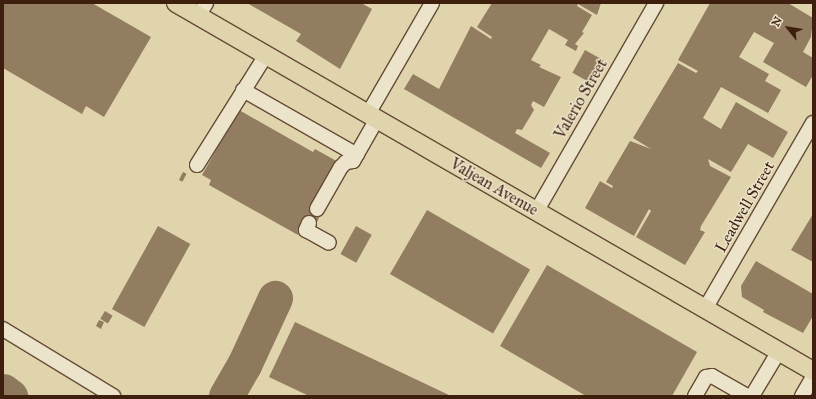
<!DOCTYPE html>
<html>
<head>
<meta charset="utf-8">
<style>
  body { margin:0 }
  #map { position:relative; width:816px; height:399px; overflow:hidden; background:#e0d4ad; font-family:"IM FELL Great Primer",serif }
  div>[style] { position:absolute }
  .taxiway>* { height:35px; margin:-17.5px; padding:0 17.5px; transform-origin:17.5px; border-radius:17.5px; background:#8f795d }
  .building>* { inset:0; background:#927d60; transform-origin:0 0 }
  .roads { filter:drop-shadow(1px 0 #664c35) drop-shadow(-1px 0 #664c35) drop-shadow(0 1px #664c35) drop-shadow(0 -1px #664c35) }
  .minor>* { height:14px; margin:-7px; padding:0 7px; transform-origin:7px; border-radius:7px; background:#ebe3ca }
  .major>* { height:18px; margin:-9px; padding:0 9px; transform-origin:9px; border-radius:9px; background:#e0d4ad }
  span { translate:-50% -50%; white-space:nowrap; text-align:center; line-height:1.15; -webkit-text-stroke:3px #ebe3ca; paint-order:stroke }
  .street-label { font-size:16px; color:#3e1e0d }
  .frame { position:absolute; inset:0; border:4px solid #3e1e0d; pointer-events:none }
  .north { position:absolute; left:768px; top:8px; width:40px; height:40px; -webkit-text-stroke:3px #ebe3ca; paint-order:stroke; rotate:300deg; font-size:11px; font-weight:700; line-height:16px; text-align:center; color:#3e1e0d }
  .north::after { content:''; display:block; margin:auto; width:14px; height:18px; background:#3e1e0d; clip-path:polygon(50% 0,100% 100%,50% 72%,0 100%) }
</style>
</head>
<body>
<div id="map">
  <div class="taxiway">
    <div style="left:3px;top:391px;width:9px;rotate:36deg"></div>
    <div style="left:226px;top:396px;width:36px;rotate:-60deg"></div>
    <div style="left:244px;top:365px;width:74px;rotate:-65.2deg"></div>
  </div>
  <div class="building">
    <div style="clip-path:polygon(3px 3px,92px 3px,151px 37px,104px 117px,86px 106px,82px 114px,3px 68px)"></div>
    <div style="clip-path:polygon(247px 3px,361px 3px,372px 9px,340px 69px,296px 41px,301px 34px)"></div>
    <div style="clip-path:polygon(492px 3px,601px 3px,597px 15px,578px 4px,577px 6px,592px 15px,582px 32px,584px 33px,575px 44px,578px 46px,576px 51px,565px 45px,568px 40px,549px 29px,531px 60px,541px 65px,539px 67px,561px 77px,544px 107px,533px 101px,531px 105px,534px 110px,522px 130px,517px 129px,515px 133px,550px 153px,541px 168px,404px 89px,413px 74px,439px 89px,471px 26px,491px 39px,492px 37px,477px 27px)"></div>
    <div style="clip-path:polygon(710px 3px,788px 3px,813px 18px,811px 37px,803px 52px,813px 58px,813px 75px,806px 87px,763px 62px,774px 43px,754px 32px,739px 57px,769px 74px,765px 81px,781px 90px,768px 113px,721px 87px,703px 118px,721px 129px,736px 102px,788px 132px,773px 158px,748px 144px,731px 172px,708px 159px,710px 166px,731px 177px,701px 226px,700px 230px,705px 232px,685px 265px,636px 237px,651px 211px,649px 209px,634px 236px,585px 208px,600px 181px,612px 188px,613px 186px,606px 182px,630px 141px,651px 149px,633px 138px,678px 63px,696px 73px,698px 71px,678px 60px)"></div>
    <div style="left:585px;top:50px;width:21px;height:26px;rotate:29deg"></div>
    <div style="clip-path:polygon(239px 110px,313px 152px,315px 149px,340px 163px,322px 212px,315px 226px,306px 221px,298px 235px,209px 185px,211px 180px,202px 175px)"></div>
    <div style="left:183px;top:172px;width:4px;height:9px;rotate:27deg"></div>
    <div style="left:427px;top:210px;width:119px;height:74px;rotate:30deg"></div>
    <div style="clip-path:polygon(813px 214px,813px 262px,791px 250px)"></div>
    <div style="left:158px;top:226px;width:37px;height:95px;rotate:29deg"></div>
    <div style="left:356px;top:226px;width:18px;height:32px;rotate:29deg"></div>
    <div style="clip-path:polygon(756px 261px,813px 294px,813px 316px,803px 333px,763px 312px,764px 310px,742px 297px,741px 286px)"></div>
    <div style="clip-path:polygon(547px 265px,697px 352px,672px 396px,586px 396px,500px 346px)"></div>
    <div style="left:105px;top:311px;width:9px;height:9px;rotate:32deg"></div>
    <div style="clip-path:polygon(99px 320px,104px 322px,101px 329px,96px 326px)"></div>
    <div style="clip-path:polygon(295px 322px,451px 396px,309px 396px,269px 377px)"></div>
  </div>
  <div class="roads">
    <div class="minor">
      <div style="left:198px;top:16px;width:15px;rotate:-58deg"></div>
      <div style="left:243px;top:90px;width:131px;rotate:29.7deg"></div>
      <div style="left:368px;top:114px;width:128px;rotate:-60deg"></div>
      <div style="left:197px;top:165px;width:130px;rotate:-57.9deg"></div>
      <div style="left:317px;top:209px;width:48px;rotate:-60.3deg"></div>
      <div style="left:341px;top:167px;width:7px;rotate:-45deg"></div>
      <div style="left:346px;top:162px;width:7px;rotate:-8deg"></div>
      <div style="left:353px;top:161px;width:48px;rotate:-60.3deg"></div>
      <div style="left:536px;top:212px;width:241px;rotate:-60.1deg"></div>
      <div style="left:309px;top:223px;width:8px;rotate:113deg"></div>
      <div style="left:306px;top:230px;width:26px;rotate:29deg"></div>
      <div style="left:705px;top:309px;width:215px;rotate:-59.9deg"></div>
      <div style="left:3px;top:329px;width:129px;rotate:31.3deg"></div>
      <div style="left:695px;top:396px;width:22px;rotate:-60deg"></div>
      <div style="left:706px;top:377px;width:6px;rotate:-9deg"></div>
      <div style="left:712px;top:376px;width:40px;rotate:29.7deg"></div>
      <div style="left:752px;top:396px;width:52px;rotate:-59deg"></div>
      <div style="left:802px;top:396px;width:22px;rotate:-60deg"></div>
    </div>
    <div class="major">
      <div style="left:176px;top:3px;width:736px;rotate:30.02deg"></div>
    </div>
  </div>
  <div class="street-label">
    <span style="left:581px;top:99px;rotate:-60deg">Valerio Street</span>
    <span style="left:494px;top:187px;rotate:30deg">Valjean Avenue</span>
    <span style="left:745px;top:207px;rotate:-60deg">Leadwell Street</span>
  </div>
  <div class="frame"></div>
  <div class="north">N</div>
</div>
</body>
</html>
